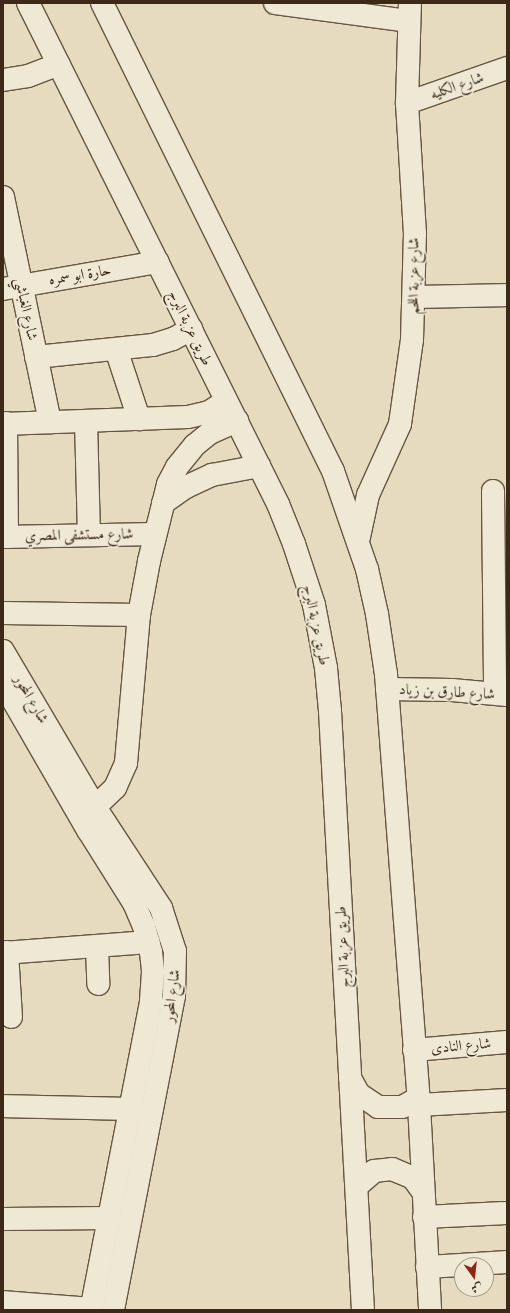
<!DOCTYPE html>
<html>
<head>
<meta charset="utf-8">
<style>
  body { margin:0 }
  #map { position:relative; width:510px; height:1313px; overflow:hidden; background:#e6dbbe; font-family:"IM FELL DW Pica",Amiri,serif }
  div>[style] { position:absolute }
  .roads { filter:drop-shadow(1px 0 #675642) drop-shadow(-1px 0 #675642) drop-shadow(0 1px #675642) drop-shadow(0 -1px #675642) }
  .minor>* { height:22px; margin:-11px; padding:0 11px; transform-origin:11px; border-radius:11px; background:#efe8d5 }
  span { translate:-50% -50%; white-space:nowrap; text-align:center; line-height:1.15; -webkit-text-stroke:3.5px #efe8d5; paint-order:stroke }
  .street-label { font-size:15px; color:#3d2918 }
  .frame { position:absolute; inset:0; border:4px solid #3d2918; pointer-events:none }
  .north { position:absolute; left:454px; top:1257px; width:40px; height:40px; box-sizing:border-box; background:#efe8d5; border:1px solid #a89c89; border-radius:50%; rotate:165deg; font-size:11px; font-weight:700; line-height:16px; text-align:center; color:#3d2918 }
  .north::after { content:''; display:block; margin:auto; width:14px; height:18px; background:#8f2418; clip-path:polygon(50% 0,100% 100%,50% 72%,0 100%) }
</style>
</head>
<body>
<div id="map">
  <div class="roads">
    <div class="minor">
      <div style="left:28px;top:3px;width:560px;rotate:63.48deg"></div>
      <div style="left:278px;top:504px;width:43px;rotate:68.2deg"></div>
      <div style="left:294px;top:544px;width:64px;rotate:71.8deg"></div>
      <div style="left:314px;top:605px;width:64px;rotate:79.2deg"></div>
      <div style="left:326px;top:668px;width:43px;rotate:84.7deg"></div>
      <div style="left:330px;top:711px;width:600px;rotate:86.85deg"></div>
      <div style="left:102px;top:3px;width:522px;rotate:63.73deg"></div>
      <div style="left:333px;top:471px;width:104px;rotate:70.9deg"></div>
      <div style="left:367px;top:569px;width:46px;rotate:77.5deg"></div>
      <div style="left:377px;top:614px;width:61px;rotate:81.5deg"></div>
      <div style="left:386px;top:674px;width:432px;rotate:85.6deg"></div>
      <div style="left:419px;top:1105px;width:205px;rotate:86.9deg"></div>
      <div style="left:275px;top:3px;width:134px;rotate:7.7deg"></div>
      <div style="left:3px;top:80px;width:25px;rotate:-9deg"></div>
      <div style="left:28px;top:76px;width:33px;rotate:-21deg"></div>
      <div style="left:407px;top:103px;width:106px;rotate:-19.3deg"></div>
      <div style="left:3px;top:197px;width:230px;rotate:78.2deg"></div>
      <div style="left:3px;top:289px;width:157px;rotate:-9.9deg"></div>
      <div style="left:415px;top:297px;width:92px;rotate:-1.2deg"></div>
      <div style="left:116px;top:349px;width:74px;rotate:71.8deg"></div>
      <div style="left:36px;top:357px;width:118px;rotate:-5.9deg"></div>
      <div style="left:153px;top:345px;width:21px;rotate:-17deg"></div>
      <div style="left:173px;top:339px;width:21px;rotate:-29deg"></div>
      <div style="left:86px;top:421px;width:114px;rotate:88.5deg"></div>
      <div style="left:6px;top:423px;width:114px;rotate:89.5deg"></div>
      <div style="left:3px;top:424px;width:185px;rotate:-2.2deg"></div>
      <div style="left:188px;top:417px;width:22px;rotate:-13deg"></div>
      <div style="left:209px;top:412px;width:20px;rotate:-33deg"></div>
      <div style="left:493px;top:491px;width:202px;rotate:89.4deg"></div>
      <div style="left:163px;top:503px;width:28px;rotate:-35deg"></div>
      <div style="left:186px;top:487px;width:29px;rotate:-25deg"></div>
      <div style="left:212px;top:475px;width:48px;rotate:-10.8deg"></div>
      <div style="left:3px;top:537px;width:152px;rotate:-1.1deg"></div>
      <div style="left:359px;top:537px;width:43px;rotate:-77.9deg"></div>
      <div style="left:368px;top:495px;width:78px;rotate:-65.7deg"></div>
      <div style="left:400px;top:424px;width:85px;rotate:-81.9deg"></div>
      <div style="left:412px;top:340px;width:106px;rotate:-88.4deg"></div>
      <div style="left:415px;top:234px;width:131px;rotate:-93.5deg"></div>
      <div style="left:407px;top:103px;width:100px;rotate:-88.3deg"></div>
      <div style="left:3px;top:613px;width:136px;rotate:0.8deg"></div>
      <div style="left:3px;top:651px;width:181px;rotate:59.5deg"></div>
      <div style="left:95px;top:807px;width:121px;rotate:56.8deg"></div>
      <div style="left:161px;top:908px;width:45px;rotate:72deg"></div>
      <div style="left:175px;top:951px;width:45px;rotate:91.3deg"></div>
      <div style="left:174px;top:996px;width:320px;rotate:101deg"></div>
      <div style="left:3px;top:683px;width:170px;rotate:60deg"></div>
      <div style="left:88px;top:830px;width:86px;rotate:57.8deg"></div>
      <div style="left:134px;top:903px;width:25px;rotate:67deg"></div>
      <div style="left:144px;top:926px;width:27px;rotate:75deg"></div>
      <div style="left:151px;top:952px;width:20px;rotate:84deg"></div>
      <div style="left:153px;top:972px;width:30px;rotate:94deg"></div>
      <div style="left:151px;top:1002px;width:314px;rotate:101deg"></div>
      <div style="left:387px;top:689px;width:65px;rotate:0.9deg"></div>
      <div style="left:452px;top:690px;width:55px;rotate:5.2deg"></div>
      <div style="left:95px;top:807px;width:28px;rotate:-44deg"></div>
      <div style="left:115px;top:788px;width:27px;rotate:-66deg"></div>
      <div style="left:126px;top:763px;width:149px;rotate:-85deg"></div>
      <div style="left:139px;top:615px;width:55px;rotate:-79.5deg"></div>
      <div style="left:149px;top:561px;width:79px;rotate:-76.1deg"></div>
      <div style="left:168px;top:484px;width:19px;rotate:-62deg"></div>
      <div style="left:177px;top:467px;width:28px;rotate:-51deg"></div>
      <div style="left:195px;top:445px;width:19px;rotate:-39deg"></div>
      <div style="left:210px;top:433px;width:30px;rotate:-24deg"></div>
      <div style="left:97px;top:946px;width:38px;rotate:88deg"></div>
      <div style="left:7px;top:952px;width:65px;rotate:86.5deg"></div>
      <div style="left:3px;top:953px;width:146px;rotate:-4.3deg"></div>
      <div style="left:414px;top:1050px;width:93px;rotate:-4.9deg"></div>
      <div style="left:350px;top:1078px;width:18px;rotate:61deg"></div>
      <div style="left:359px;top:1094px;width:23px;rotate:34deg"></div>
      <div style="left:378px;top:1107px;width:24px"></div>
      <div style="left:402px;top:1107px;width:18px;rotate:-29deg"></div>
      <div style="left:419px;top:1105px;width:88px;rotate:-3.3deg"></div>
      <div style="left:3px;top:1106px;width:128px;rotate:1.3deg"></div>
      <div style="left:357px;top:1186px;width:23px;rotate:-41deg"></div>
      <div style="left:374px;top:1171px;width:18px;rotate:-6deg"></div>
      <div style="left:392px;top:1169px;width:23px;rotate:23deg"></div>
      <div style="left:413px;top:1178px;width:17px;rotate:54deg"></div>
      <div style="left:424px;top:1217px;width:83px;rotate:-2.8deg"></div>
      <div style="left:3px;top:1219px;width:106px;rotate:-0.5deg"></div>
      <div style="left:427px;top:1267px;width:80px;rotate:-3.6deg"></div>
      <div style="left:3px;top:1302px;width:88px;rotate:4.5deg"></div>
    </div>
  </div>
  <div class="street-label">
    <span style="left:457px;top:86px;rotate:-19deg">شارع الكليه</span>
    <span style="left:80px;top:275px;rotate:-9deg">حارة ابو سمره</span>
    <span style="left:414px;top:276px;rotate:-90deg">شارع عزبة اللحم</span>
    <span style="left:26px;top:309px;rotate:78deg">شارع الغباشي</span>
    <span style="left:190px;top:328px;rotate:64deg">طريق عزبة البرج</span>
    <span style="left:79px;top:535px;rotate:-1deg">شارع مستشفى المصري</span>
    <span style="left:316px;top:625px;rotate:78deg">طريق عزبة البرج</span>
    <span style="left:447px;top:692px;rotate:3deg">شارع طارق بن زياد</span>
    <span style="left:31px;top:699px;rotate:60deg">شارع المحور</span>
    <span style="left:343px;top:947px;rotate:-93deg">طريق عزبة البرج</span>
    <span style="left:172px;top:996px;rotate:-83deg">شارع المحور</span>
    <span style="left:461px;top:1046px;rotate:-5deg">شارع النادى</span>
  </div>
  <div class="frame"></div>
  <div class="north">ش</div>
</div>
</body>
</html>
